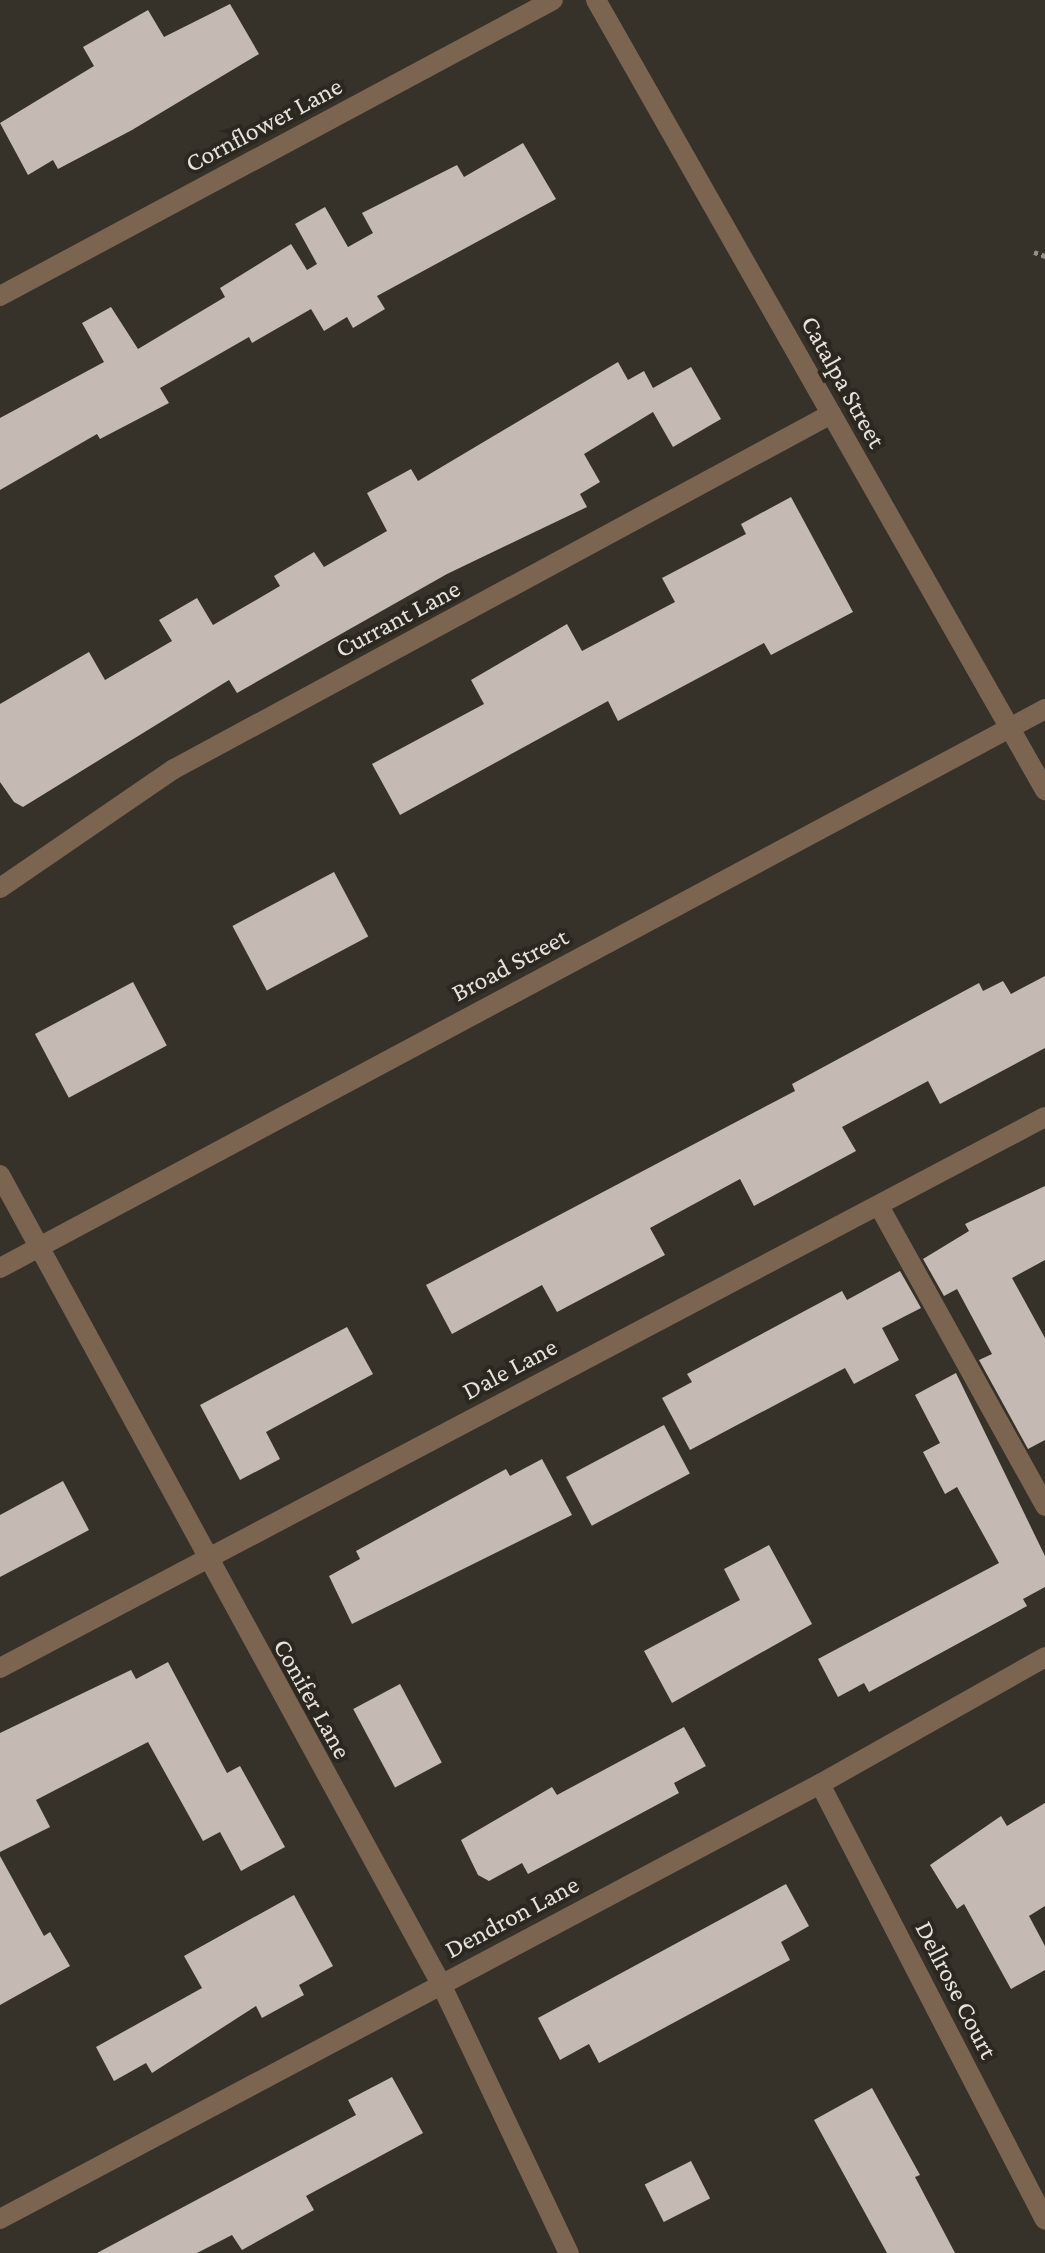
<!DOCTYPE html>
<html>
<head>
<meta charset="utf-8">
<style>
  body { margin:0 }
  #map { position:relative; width:1045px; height:2253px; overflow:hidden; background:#36322a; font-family:"Crimson Pro",serif }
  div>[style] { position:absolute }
  .building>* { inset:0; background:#c4b9b3; transform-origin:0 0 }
  .path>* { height:5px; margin-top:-2.5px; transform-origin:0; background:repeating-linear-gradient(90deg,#94908a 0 4px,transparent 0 8px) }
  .lane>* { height:20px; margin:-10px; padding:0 10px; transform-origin:10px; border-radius:10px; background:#7c6550 }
  .street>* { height:20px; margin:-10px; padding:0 10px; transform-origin:10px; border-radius:10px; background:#7c6550 }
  span { translate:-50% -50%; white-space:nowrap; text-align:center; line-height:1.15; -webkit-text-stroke:8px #2c2820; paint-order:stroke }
  .street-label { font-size:26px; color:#e6e3de }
</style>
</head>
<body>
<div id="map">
  <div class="building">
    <div style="clip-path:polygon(230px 4px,259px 54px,132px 130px,58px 169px,53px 160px,28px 175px,0 123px,94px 66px,83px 47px,148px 10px,164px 37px)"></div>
    <div style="clip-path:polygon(523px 143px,556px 199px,377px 296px,385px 309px,353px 328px,347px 317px,324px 331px,311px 309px,252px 343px,249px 337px,160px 388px,169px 403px,100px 439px,97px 434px,0 490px,0 418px,104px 362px,82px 323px,111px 307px,138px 349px,225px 297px,220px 288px,291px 244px,307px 270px,317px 264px,295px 224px,325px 207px,348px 247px,373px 233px,362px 213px,457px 165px,464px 177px)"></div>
    <div style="clip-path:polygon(618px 362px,628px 380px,644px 371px,653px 388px,691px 367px,721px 419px,673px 447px,653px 412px,584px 454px,600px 482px,580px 494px,587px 507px,447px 574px,237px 693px,229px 680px,23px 807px,14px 802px,0 782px,0 704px,89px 652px,105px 680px,172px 641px,159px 620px,197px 598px,213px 625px,280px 586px,274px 576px,314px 552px,324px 567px,387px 531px,367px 493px,411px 469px,418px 481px)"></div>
    <div style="clip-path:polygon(791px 497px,853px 612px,771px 655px,764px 643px,618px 721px,608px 701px,400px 815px,372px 764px,484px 704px,471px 680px,567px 624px,582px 651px,675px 602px,662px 578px,746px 534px,741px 524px)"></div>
    <div style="left:334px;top:872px;width:73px;height:115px;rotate:62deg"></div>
    <div style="clip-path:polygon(1045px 976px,1045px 1048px,940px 1104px,928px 1081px,842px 1127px,856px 1151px,754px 1206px,740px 1179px,650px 1228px,665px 1255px,557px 1312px,542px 1285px,452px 1334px,426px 1285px,795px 1091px,792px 1084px,979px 983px,983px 991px,1003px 981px,1011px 994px)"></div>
    <div style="left:133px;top:982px;width:72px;height:111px;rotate:62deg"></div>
    <div style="clip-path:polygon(1045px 1186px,1045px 1260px,1012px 1278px,1045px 1338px,1045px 1440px,1028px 1449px,979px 1360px,992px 1354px,957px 1289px,944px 1296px,923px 1259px,969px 1231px,965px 1224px)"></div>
    <div style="clip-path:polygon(900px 1271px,921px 1308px,882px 1328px,899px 1360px,854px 1384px,845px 1368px,690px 1450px,662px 1398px,692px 1382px,687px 1374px,842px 1291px,847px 1300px)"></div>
    <div style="clip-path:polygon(347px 1327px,373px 1374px,266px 1432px,280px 1459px,240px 1480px,200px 1405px)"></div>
    <div style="clip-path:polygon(956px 1373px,1045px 1556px,1045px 1587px,1023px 1599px,1027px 1606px,869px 1692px,864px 1683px,838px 1697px,818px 1659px,999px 1563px,957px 1487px,945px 1494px,923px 1452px,940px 1443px,915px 1395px)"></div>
    <div style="left:664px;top:1425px;width:55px;height:111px;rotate:62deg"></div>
    <div style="clip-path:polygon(542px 1459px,572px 1515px,352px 1624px,329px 1576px,360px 1559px,356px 1551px,506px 1469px,510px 1476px)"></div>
    <div style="clip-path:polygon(63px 1481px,89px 1530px,0 1577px,0 1515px)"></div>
    <div style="clip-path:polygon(769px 1545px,812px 1624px,672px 1703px,644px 1651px,740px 1600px,724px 1569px)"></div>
    <div style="clip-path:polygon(168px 1662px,227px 1773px,240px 1766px,285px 1847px,241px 1871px,220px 1832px,203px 1841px,148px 1742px,36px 1800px,50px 1827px,0 1852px,0 1733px,131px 1670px,136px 1679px)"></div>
    <div style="left:400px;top:1684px;width:89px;height:53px;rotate:62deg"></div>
    <div style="clip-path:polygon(684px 1727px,706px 1766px,674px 1783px,679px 1793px,528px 1874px,522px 1863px,489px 1881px,478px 1875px,461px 1840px,552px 1787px,557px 1795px)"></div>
    <div style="clip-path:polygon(1045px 1803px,1045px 1906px,1029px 1916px,1045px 1946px,1045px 1970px,1011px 1989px,964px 1904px,957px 1909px,930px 1865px,1001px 1816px,1007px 1826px)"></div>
    <div style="clip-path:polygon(0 1856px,44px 1936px,50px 1932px,70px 1966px,0 2005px)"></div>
    <div style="clip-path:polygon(786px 1884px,809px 1926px,781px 1942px,790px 1960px,599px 2063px,589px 2044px,560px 2060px,538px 2018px)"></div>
    <div style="clip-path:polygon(294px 1895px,333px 1966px,299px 1985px,304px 1995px,262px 2018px,256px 2006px,152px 2073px,146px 2063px,114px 2081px,96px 2047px,202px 1988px,184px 1956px)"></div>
    <div style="clip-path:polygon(392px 2077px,423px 2133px,306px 2196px,314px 2210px,242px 2250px,232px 2235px,197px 2253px,97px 2253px,356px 2115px,348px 2100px)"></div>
    <div style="clip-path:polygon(872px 2088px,920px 2175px,915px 2177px,955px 2253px,887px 2253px,814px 2120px)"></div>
    <div style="left:691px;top:2161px;width:42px;height:52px;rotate:63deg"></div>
  </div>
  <div class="path">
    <div style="left:1034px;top:252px;width:12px;rotate:20deg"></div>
  </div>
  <div class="lane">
    <div style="left:879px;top:1206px;width:343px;rotate:61deg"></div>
  </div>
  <div class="street">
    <div style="left:596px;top:0;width:909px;rotate:60.39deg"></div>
    <div style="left:0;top:296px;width:627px;rotate:-28.16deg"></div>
    <div style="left:0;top:888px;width:211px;rotate:-34.4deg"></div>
    <div style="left:174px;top:769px;width:747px;rotate:-28.38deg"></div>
    <div style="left:0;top:1175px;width:921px;rotate:61.4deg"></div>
    <div style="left:441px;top:1984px;width:298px;rotate:64.6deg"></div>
    <div style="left:0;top:1268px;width:1185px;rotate:-28.14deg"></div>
    <div style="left:0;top:1668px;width:1181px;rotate:-27.8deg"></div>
    <div style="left:820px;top:1784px;width:490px;rotate:62.7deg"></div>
    <div style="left:0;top:2219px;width:928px;rotate:-27.95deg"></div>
    <div style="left:820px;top:1784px;width:258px;rotate:-29.4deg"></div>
  </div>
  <div class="street-label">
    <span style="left:264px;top:125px;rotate:-28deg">Cornflower Lane</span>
    <span style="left:843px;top:382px;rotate:61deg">Catalpa Street</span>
    <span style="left:398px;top:619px;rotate:-28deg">Currant Lane</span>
    <span style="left:510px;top:965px;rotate:-28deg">Broad Street</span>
    <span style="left:510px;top:1369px;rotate:-28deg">Dale Lane</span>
    <span style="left:312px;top:1699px;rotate:61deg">Conifer Lane</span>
    <span style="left:512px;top:1917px;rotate:-28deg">Dendron Lane</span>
    <span style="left:956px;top:1990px;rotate:63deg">Dellrose Court</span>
  </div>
</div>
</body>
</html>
